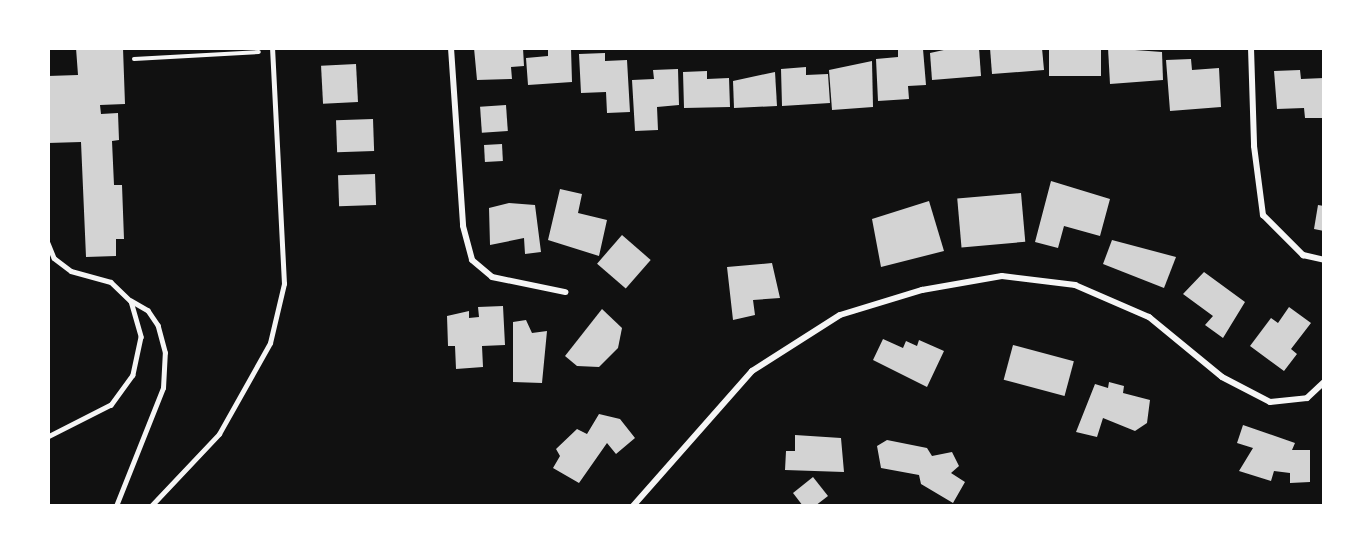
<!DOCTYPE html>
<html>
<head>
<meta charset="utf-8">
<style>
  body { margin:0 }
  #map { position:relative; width:1372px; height:554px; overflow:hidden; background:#111; font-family:Barlow,sans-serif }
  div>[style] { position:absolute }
  .building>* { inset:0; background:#d3d3d3; transform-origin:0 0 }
  .path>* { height:4px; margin:-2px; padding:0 2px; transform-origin:2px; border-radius:2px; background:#f5f5f5 }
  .service>* { height:4.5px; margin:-2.25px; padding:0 2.25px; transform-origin:2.25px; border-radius:2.25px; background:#f5f5f5 }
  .minor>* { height:6px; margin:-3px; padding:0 3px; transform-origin:3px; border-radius:3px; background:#f5f5f5 }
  span { translate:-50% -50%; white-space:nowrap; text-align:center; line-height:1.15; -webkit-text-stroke:6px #fff; paint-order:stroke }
  .frame { position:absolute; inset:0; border:50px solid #fff; pointer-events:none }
</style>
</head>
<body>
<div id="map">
  <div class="building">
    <div style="clip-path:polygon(76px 48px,123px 48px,125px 104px,100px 105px,101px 114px,118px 113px,119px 140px,112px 141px,114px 185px,122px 185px,124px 239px,116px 239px,116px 256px,86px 257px,81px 142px,48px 143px,48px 76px,78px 75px)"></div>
    <div style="clip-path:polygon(474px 48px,523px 48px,524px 66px,511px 67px,512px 79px,477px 80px)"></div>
    <div style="clip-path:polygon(548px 48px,571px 48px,572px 82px,528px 85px,526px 58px,548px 56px)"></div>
    <div style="clip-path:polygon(953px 48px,979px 48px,981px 76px,932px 80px,930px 53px)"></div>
    <div style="clip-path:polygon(990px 48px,1042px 48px,1044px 70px,992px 74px)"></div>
    <div style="left:1049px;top:48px;width:52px;height:28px"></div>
    <div style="clip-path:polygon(1108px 48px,1162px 52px,1163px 80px,1110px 84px)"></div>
    <div style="clip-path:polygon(923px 49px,926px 85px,908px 86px,909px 99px,878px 101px,876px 59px,898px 57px,898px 50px)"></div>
    <div style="clip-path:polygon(605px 53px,605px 61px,627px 60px,630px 112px,607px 113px,606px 92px,581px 93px,579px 54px)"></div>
    <div style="clip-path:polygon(1191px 59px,1192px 70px,1219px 68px,1221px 107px,1170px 111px,1166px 60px)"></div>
    <div style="clip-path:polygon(872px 61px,873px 107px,832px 110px,829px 70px)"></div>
    <div style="left:356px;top:64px;width:38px;height:35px;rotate:87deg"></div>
    <div style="clip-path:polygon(806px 67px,806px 75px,828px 74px,830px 103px,782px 106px,781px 69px)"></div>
    <div style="clip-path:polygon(678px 69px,679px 105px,657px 107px,658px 130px,635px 131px,632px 80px,654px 79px,653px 70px)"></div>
    <div style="clip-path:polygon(1300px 70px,1301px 79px,1324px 78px,1324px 118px,1305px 118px,1304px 108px,1277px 109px,1274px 71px)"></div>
    <div style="clip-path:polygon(707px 71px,707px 79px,729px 78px,730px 107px,684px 108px,683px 72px)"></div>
    <div style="clip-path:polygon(775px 72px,777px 106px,734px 108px,733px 81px)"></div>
    <div style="left:506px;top:105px;width:26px;height:26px;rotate:86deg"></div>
    <div style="left:373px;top:119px;width:32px;height:37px;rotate:88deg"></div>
    <div style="left:502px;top:144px;width:17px;height:18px;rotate:87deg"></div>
    <div style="left:375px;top:174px;width:31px;height:37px;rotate:88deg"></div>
    <div style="clip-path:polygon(1051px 181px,1110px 199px,1100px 236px,1064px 226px,1058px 248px,1035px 242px)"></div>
    <div style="clip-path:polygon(560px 189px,582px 194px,578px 213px,607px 220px,599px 256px,548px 240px)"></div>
    <div style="left:1021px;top:193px;width:49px;height:64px;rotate:85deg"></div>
    <div style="clip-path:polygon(929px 201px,944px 251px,881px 267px,872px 219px)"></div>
    <div style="clip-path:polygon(509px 203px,535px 205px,541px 252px,525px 254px,524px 238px,490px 245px,489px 208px)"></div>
    <div style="clip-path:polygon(1318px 205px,1324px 206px,1324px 231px,1314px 229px)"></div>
    <div style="left:622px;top:235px;width:38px;height:38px;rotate:41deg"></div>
    <div style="clip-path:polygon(1112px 240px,1176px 257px,1164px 288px,1103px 264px)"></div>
    <div style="clip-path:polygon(772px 263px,780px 298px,753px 300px,755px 315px,733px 320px,727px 267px)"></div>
    <div style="clip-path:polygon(1204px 272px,1245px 302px,1223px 338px,1205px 325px,1213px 316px,1183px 294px)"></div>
    <div style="clip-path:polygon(503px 306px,505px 345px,482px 346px,483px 367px,456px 369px,455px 346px,448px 346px,447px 316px,469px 311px,469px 318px,479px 317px,478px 307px)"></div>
    <div style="clip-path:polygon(1289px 307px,1311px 323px,1291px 349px,1297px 354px,1284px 371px,1250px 346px,1271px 318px,1278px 323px)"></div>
    <div style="clip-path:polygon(602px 309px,622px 328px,618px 348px,599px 367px,577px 366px,565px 356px)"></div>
    <div style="clip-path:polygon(526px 320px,532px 333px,547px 331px,542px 383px,513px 382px,513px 322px)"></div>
    <div style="clip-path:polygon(883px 339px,903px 348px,906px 341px,917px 346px,919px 340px,944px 351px,927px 387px,873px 360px)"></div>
    <div style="left:1013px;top:345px;width:63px;height:36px;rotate:15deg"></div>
    <div style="clip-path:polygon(1109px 382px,1124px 386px,1123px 393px,1150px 400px,1147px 423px,1135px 431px,1103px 418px,1097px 437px,1076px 432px,1095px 384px,1108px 388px)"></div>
    <div style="clip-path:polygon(599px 414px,620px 419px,635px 438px,616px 454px,607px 443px,579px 483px,553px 468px,560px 456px,556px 449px,577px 429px,587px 434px)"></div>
    <div style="clip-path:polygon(1243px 425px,1295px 443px,1292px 450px,1310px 450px,1310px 482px,1290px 483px,1290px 473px,1274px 471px,1271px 481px,1239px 471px,1253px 448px,1237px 443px)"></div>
    <div style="clip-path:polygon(795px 435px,841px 438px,844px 472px,785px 470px,786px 451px,795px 451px)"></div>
    <div style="clip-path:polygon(887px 440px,927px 448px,932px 456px,952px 452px,959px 466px,951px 473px,965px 482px,953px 503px,921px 484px,919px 475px,881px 468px,877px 446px)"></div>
    <div style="clip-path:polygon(813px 477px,828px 496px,815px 506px,803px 506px,793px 493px)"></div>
  </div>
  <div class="path">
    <div style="left:134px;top:59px;width:125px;rotate:-3.2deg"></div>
  </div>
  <div class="service">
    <div style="left:48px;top:243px;width:16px;rotate:68deg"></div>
    <div style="left:54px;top:258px;width:21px;rotate:37deg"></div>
    <div style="left:71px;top:271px;width:41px;rotate:15.4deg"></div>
    <div style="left:111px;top:282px;width:28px;rotate:44deg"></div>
    <div style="left:131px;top:301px;width:37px;rotate:74deg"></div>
    <div style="left:141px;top:337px;width:39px;rotate:102deg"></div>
    <div style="left:133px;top:375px;width:37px;rotate:126deg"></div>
    <div style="left:111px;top:405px;width:71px;rotate:153.1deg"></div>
    <div style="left:116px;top:506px;width:127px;rotate:-68.3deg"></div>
    <div style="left:163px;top:388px;width:35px;rotate:-87deg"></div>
    <div style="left:165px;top:353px;width:28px;rotate:-105deg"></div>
    <div style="left:158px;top:326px;width:18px;rotate:-124deg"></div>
    <div style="left:148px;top:311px;width:20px;rotate:-150deg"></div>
    <div style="left:151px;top:506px;width:99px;rotate:-46.6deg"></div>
    <div style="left:219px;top:434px;width:104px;rotate:-60.7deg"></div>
    <div style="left:270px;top:343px;width:61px;rotate:-76.7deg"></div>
    <div style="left:284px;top:284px;width:236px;rotate:-92.9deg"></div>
  </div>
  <div class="minor">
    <div style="left:451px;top:48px;width:178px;rotate:86.1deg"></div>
    <div style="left:463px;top:226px;width:35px;rotate:75deg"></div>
    <div style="left:472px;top:260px;width:26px;rotate:40deg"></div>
    <div style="left:492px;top:277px;width:75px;rotate:11.6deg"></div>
    <div style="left:1251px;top:48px;width:98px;rotate:88.2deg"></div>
    <div style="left:1254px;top:146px;width:70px;rotate:82.6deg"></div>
    <div style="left:1263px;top:215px;width:57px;rotate:45deg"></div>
    <div style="left:1303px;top:255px;width:22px;rotate:13deg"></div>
    <div style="left:633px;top:506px;width:180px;rotate:-48.6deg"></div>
    <div style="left:752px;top:371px;width:104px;rotate:-32.5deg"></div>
    <div style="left:840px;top:315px;width:86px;rotate:-17deg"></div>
    <div style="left:922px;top:290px;width:81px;rotate:-9.9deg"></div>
    <div style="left:1002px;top:276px;width:74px;rotate:7deg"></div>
    <div style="left:1075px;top:285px;width:81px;rotate:23.4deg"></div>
    <div style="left:1149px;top:317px;width:94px;rotate:39.4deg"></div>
    <div style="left:1222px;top:377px;width:54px;rotate:27.5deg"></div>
    <div style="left:1270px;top:402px;width:37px;rotate:-6deg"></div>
    <div style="left:1307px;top:398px;width:23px;rotate:-43deg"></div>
  </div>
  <div class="frame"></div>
</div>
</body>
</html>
